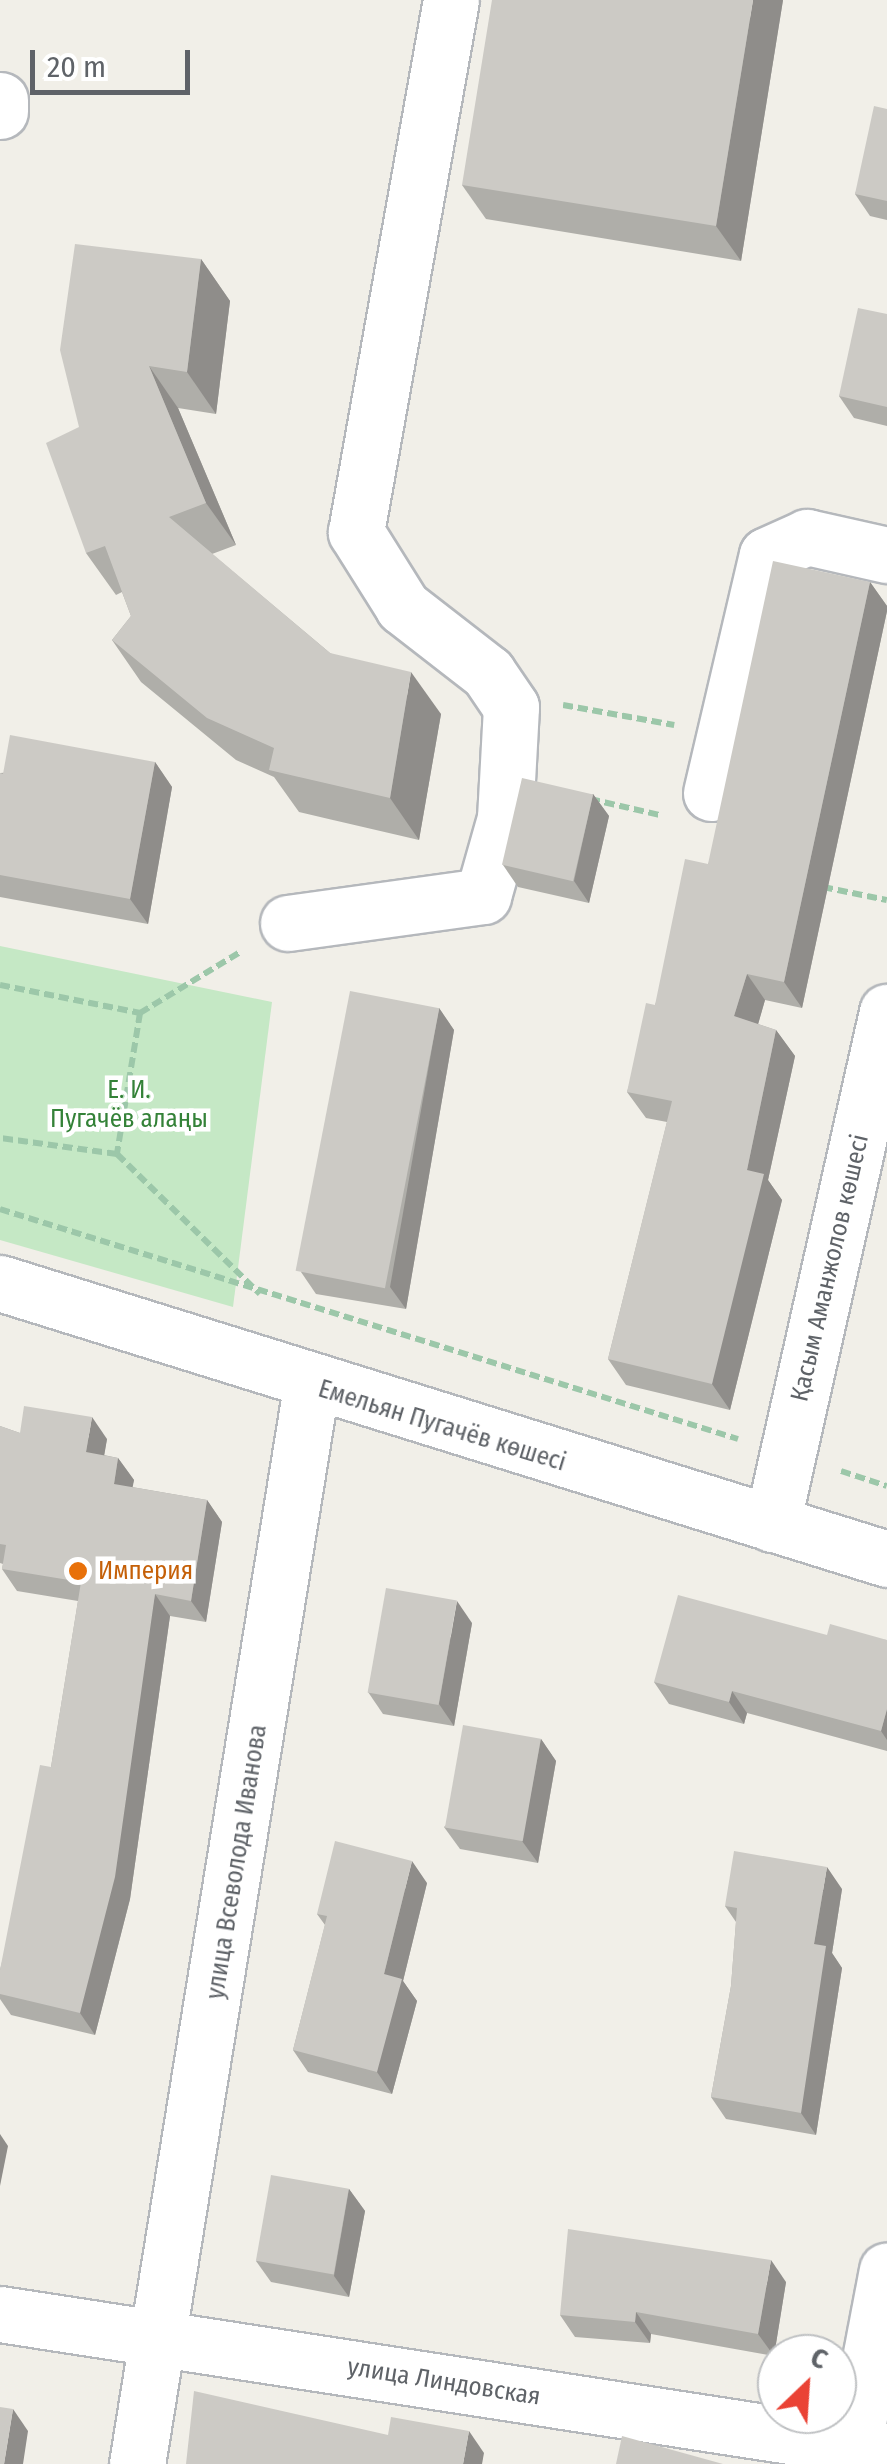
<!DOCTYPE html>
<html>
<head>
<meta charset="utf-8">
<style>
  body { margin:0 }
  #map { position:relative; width:887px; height:2464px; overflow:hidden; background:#f1efe8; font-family:"Fira Sans Condensed",sans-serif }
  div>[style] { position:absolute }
  .green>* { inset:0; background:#c5e8c5 }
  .path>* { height:6px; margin-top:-3px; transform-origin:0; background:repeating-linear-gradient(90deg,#9cc7a9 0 10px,transparent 0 15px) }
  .roads { filter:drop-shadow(2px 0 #b5b8bc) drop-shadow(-2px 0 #b5b8bc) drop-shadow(0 2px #b5b8bc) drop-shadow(0 -2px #b5b8bc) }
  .minor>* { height:55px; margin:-27.5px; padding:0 27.5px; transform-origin:27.5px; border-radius:27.5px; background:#fff }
  .wall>* { inset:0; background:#afaea9 }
  .shaded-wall>* { inset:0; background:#8f8d8a }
  .building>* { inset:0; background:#cccac5; transform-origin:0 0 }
  .dots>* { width:28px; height:28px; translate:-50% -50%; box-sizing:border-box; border:5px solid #fff; border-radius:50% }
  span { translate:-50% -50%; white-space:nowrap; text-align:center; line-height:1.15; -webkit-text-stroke:9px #fff; paint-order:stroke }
  .park-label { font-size:25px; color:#348238 }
  .street-label { font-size:25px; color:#5f6368 }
  .food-label { font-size:25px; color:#c56008 }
  .left { translate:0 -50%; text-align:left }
  .north { position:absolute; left:757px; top:2334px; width:100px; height:100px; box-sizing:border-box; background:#fff; border:2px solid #bfc1c3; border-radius:50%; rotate:25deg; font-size:28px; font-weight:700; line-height:40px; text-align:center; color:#5f6368 }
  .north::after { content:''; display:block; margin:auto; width:35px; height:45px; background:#ea4335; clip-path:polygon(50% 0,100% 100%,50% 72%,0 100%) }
  .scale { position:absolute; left:30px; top:50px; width:160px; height:45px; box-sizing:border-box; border:5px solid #5f6368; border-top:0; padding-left:12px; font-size:30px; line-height:35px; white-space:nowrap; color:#5f6368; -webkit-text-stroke:8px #fff; paint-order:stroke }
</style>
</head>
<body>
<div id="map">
  <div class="green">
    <div style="clip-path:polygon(0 946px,272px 1002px,233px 1307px,0 1240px)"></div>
  </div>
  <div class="path">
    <div style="left:563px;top:705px;width:113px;rotate:10.2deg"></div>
    <div style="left:590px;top:799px;width:72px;rotate:12.9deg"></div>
    <div style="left:823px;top:887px;width:65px;rotate:11.5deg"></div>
    <div style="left:0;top:985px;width:143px;rotate:11.3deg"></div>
    <div style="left:140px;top:1013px;width:143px;rotate:99.3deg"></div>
    <div style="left:117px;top:1154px;width:118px;rotate:-172.2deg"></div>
    <div style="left:140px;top:1013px;width:119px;rotate:-31.3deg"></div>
    <div style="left:117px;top:1154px;width:200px;rotate:44.4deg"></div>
    <div style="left:0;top:1209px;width:773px;rotate:17.31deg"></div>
    <div style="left:841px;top:1471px;width:48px;rotate:18.1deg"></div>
  </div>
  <div class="roads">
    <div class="minor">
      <div style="left:0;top:100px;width:11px;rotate:90deg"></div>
      <div style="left:711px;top:793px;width:244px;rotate:-76.8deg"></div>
      <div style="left:767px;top:555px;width:44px;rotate:-24.2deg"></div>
      <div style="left:807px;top:537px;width:82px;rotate:12.7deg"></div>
      <div style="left:288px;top:923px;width:197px;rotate:-7.9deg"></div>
      <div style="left:483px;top:896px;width:81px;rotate:-74.2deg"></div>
      <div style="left:505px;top:818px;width:111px;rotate:-86.9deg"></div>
      <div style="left:511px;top:707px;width:41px;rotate:-124.1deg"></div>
      <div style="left:488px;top:673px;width:108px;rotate:-142.2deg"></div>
      <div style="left:403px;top:607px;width:89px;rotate:-122.1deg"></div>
      <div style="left:356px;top:532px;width:540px;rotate:-79.88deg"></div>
      <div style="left:0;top:1283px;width:929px;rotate:17.28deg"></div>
      <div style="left:772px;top:1524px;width:525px;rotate:-77.34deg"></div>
      <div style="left:0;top:2314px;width:898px;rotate:8.78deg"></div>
      <div style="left:137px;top:2464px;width:1091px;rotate:-80.82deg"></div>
      <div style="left:850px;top:2464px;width:197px;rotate:-79.2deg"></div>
    </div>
  </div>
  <div class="wall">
    <div style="clip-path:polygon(783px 0,741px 261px,486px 219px,462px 185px)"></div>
    <div style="clip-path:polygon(887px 109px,887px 220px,870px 216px,855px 194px)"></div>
    <div style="clip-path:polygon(201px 259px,230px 301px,216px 414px,178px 408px,236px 545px,212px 554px,330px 653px,441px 714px,419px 840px,299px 812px,274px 777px,236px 760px,141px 682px,112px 640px,131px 616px,122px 592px,116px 595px,86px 553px,79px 427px)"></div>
    <div style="clip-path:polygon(887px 314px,887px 426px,854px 418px,839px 396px)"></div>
    <div style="clip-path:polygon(870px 582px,887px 606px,887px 611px,802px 1008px,765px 1000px,758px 1024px,776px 1030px,795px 1056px,768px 1180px,782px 1200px,730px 1410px,626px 1385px,608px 1359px,667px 1122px,646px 1118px,627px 1092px,655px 1005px,708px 864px)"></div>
    <div style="clip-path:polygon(155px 762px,172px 787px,148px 924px,0 897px,0 773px)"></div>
    <div style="clip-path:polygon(593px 794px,609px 816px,589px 903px,518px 887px,503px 865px)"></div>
    <div style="clip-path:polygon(439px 1008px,454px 1030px,406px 1309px,316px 1294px,301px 1272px)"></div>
    <div style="clip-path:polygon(0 1426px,20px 1433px,107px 1439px,104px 1455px,118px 1458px,134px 1480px,132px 1487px,207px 1500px,222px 1522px,206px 1622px,170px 1616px,130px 1899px,95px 2035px,11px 2015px,0 1999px,0 1970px,51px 1767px,78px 1601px,17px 1591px,2px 1569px,3px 1564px,0 1563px)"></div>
    <div style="clip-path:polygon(472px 1623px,454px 1726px,383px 1714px,368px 1692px)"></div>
    <div style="clip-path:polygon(827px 1635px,887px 1640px,887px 1751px,747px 1713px,744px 1724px,669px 1704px,654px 1682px)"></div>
    <div style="clip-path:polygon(541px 1739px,556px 1761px,538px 1863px,460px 1849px,444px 1827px)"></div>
    <div style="clip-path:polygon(427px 1883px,403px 1981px,417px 2001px,392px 2094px,308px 2072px,293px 2050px,325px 1925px,317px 1914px)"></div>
    <div style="clip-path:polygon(842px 1889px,832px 1953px,842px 1968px,816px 2135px,726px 2119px,711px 2097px,731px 1986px,736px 1922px,725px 1906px)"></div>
    <div style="clip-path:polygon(349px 2189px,365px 2211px,349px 2297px,271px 2282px,256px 2261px)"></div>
    <div style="clip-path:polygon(786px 2282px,774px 2356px,651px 2334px,650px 2343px,575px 2337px,560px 2315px)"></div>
  </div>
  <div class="shaded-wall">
    <div style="clip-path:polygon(753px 0,783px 0,741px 261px,716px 226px)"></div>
    <div style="clip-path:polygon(201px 259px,230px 301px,216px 414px,187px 372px)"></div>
    <div style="clip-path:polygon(149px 366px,178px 408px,236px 545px,206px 503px)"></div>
    <div style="clip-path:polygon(870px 582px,887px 606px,887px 611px,802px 1008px,784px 982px)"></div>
    <div style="clip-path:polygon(411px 672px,441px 714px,419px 840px,390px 798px)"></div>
    <div style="clip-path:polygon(155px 762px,172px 787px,148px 924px,130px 899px)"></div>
    <div style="clip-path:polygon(593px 794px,609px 816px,589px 903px,574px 881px)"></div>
    <div style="clip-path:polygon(747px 974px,765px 1000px,753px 1042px,734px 1016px)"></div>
    <div style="clip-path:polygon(439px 1008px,454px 1030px,406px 1309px,390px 1287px)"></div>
    <div style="clip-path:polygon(776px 1030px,795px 1056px,768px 1180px,782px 1200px,730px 1410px,712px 1384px,747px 1170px)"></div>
    <div style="clip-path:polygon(92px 1417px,107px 1439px,101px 1474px,86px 1452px)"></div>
    <div style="clip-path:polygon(118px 1458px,134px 1480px,129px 1506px,114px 1484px)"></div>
    <div style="clip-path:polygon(207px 1500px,222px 1522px,206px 1622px,191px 1601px)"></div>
    <div style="clip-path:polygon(155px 1594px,170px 1616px,130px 1899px,95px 2035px,80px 2013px)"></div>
    <div style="clip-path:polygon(457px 1601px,472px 1623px,454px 1726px,439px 1704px)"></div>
    <div style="clip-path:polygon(732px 1691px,747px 1713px,744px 1724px,729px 1702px)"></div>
    <div style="clip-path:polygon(887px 1709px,887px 1740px,881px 1731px)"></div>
    <div style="clip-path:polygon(541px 1739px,556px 1761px,538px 1863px,522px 1841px)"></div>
    <div style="clip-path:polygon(412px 1861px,427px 1883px,403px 1981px,417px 2001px,392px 2094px,377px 2072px,384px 1974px)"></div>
    <div style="clip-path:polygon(827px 1867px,842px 1889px,832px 1953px,842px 1968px,816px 2135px,801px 2113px,814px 1944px)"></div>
    <div style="clip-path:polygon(0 2134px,8px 2146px,0 2186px)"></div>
    <div style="clip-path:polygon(349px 2189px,365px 2211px,349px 2297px,334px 2276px)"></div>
    <div style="clip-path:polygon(771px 2260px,786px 2282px,774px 2356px,758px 2334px)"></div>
    <div style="clip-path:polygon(636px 2312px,651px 2334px,650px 2343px,635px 2322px)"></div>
    <div style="clip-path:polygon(13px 2409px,28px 2431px,23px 2464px,4px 2464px)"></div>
    <div style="clip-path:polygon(469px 2431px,484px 2453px,482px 2464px,463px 2464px)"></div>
  </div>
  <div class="building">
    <div style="clip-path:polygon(492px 0,753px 0,716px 226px,462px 185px)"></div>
    <div style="clip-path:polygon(874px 106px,887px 109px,887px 201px,855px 194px)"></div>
    <div style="clip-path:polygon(75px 244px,201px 259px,187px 372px,149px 366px,206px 503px,169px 517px,330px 653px,411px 672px,390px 798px,269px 770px,274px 748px,207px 718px,112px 640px,131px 616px,105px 546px,86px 553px,46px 443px,79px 427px,60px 350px)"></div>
    <div style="clip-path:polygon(858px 308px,887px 314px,887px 407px,839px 396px)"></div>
    <div style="clip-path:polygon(773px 561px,870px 582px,784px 982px,747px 974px,734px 1016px,776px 1030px,747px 1170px,764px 1174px,712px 1384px,608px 1359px,672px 1101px,627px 1092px,646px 1003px,655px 1005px,685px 859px,708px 864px)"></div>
    <div style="clip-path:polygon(10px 735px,155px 762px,130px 899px,0 875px,0 773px,3px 774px)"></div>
    <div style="left:522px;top:778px;width:73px;height:89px;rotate:13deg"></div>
    <div style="left:350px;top:991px;width:91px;height:285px;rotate:11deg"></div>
    <div style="clip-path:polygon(24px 1406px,92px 1417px,86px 1452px,118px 1458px,114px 1484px,207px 1500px,191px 1601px,155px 1594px,115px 1877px,80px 2013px,0 1994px,0 1970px,40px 1765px,51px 1767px,81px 1582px,2px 1569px,6px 1545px,0 1544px,0 1426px,20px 1433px)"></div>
    <div style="left:386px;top:1588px;width:72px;height:106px;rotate:10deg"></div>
    <div style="clip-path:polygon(678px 1595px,827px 1635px,830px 1624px,887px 1640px,887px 1709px,881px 1731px,732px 1691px,729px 1702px,654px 1682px)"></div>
    <div style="left:463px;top:1725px;width:79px;height:104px;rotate:10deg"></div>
    <div style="clip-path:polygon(335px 1841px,412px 1861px,384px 1974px,402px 1979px,377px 2072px,293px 2050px,327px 1916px,317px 1914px)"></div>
    <div style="clip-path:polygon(734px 1851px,827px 1867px,814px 1944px,826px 1946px,801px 2113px,711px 2097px,731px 1986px,737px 1908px,725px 1906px)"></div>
    <div style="left:271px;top:2175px;width:79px;height:87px;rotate:10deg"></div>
    <div style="clip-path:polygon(568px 2229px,771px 2260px,758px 2334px,636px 2312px,635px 2322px,560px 2315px)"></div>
    <div style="clip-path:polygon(194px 2391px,388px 2435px,391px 2417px,469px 2431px,463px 2464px,186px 2464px)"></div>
    <div style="clip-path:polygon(0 2407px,13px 2409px,4px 2464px,0 2464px)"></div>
    <div style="clip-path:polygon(622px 2436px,723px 2464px,616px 2464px)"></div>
  </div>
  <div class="dots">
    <div style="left:78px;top:1571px;background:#e8710a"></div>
  </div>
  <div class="park-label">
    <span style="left:129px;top:1105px">Е. И.<br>Пугачёв алаңы</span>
  </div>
  <div class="street-label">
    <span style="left:830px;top:1268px;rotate:-77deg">Қасым Аманжолов көшесі</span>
    <span style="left:442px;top:1426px;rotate:17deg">Емельян Пугачёв көшесі</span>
    <span style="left:237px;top:1862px;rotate:-81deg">улица Всеволода Иванова</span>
    <span style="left:444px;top:2382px;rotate:9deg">улица Линдовская</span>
  </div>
  <div class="food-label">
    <span class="left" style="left:98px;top:1571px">Империя</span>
  </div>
  <div class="north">С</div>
  <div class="scale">20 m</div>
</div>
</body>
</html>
